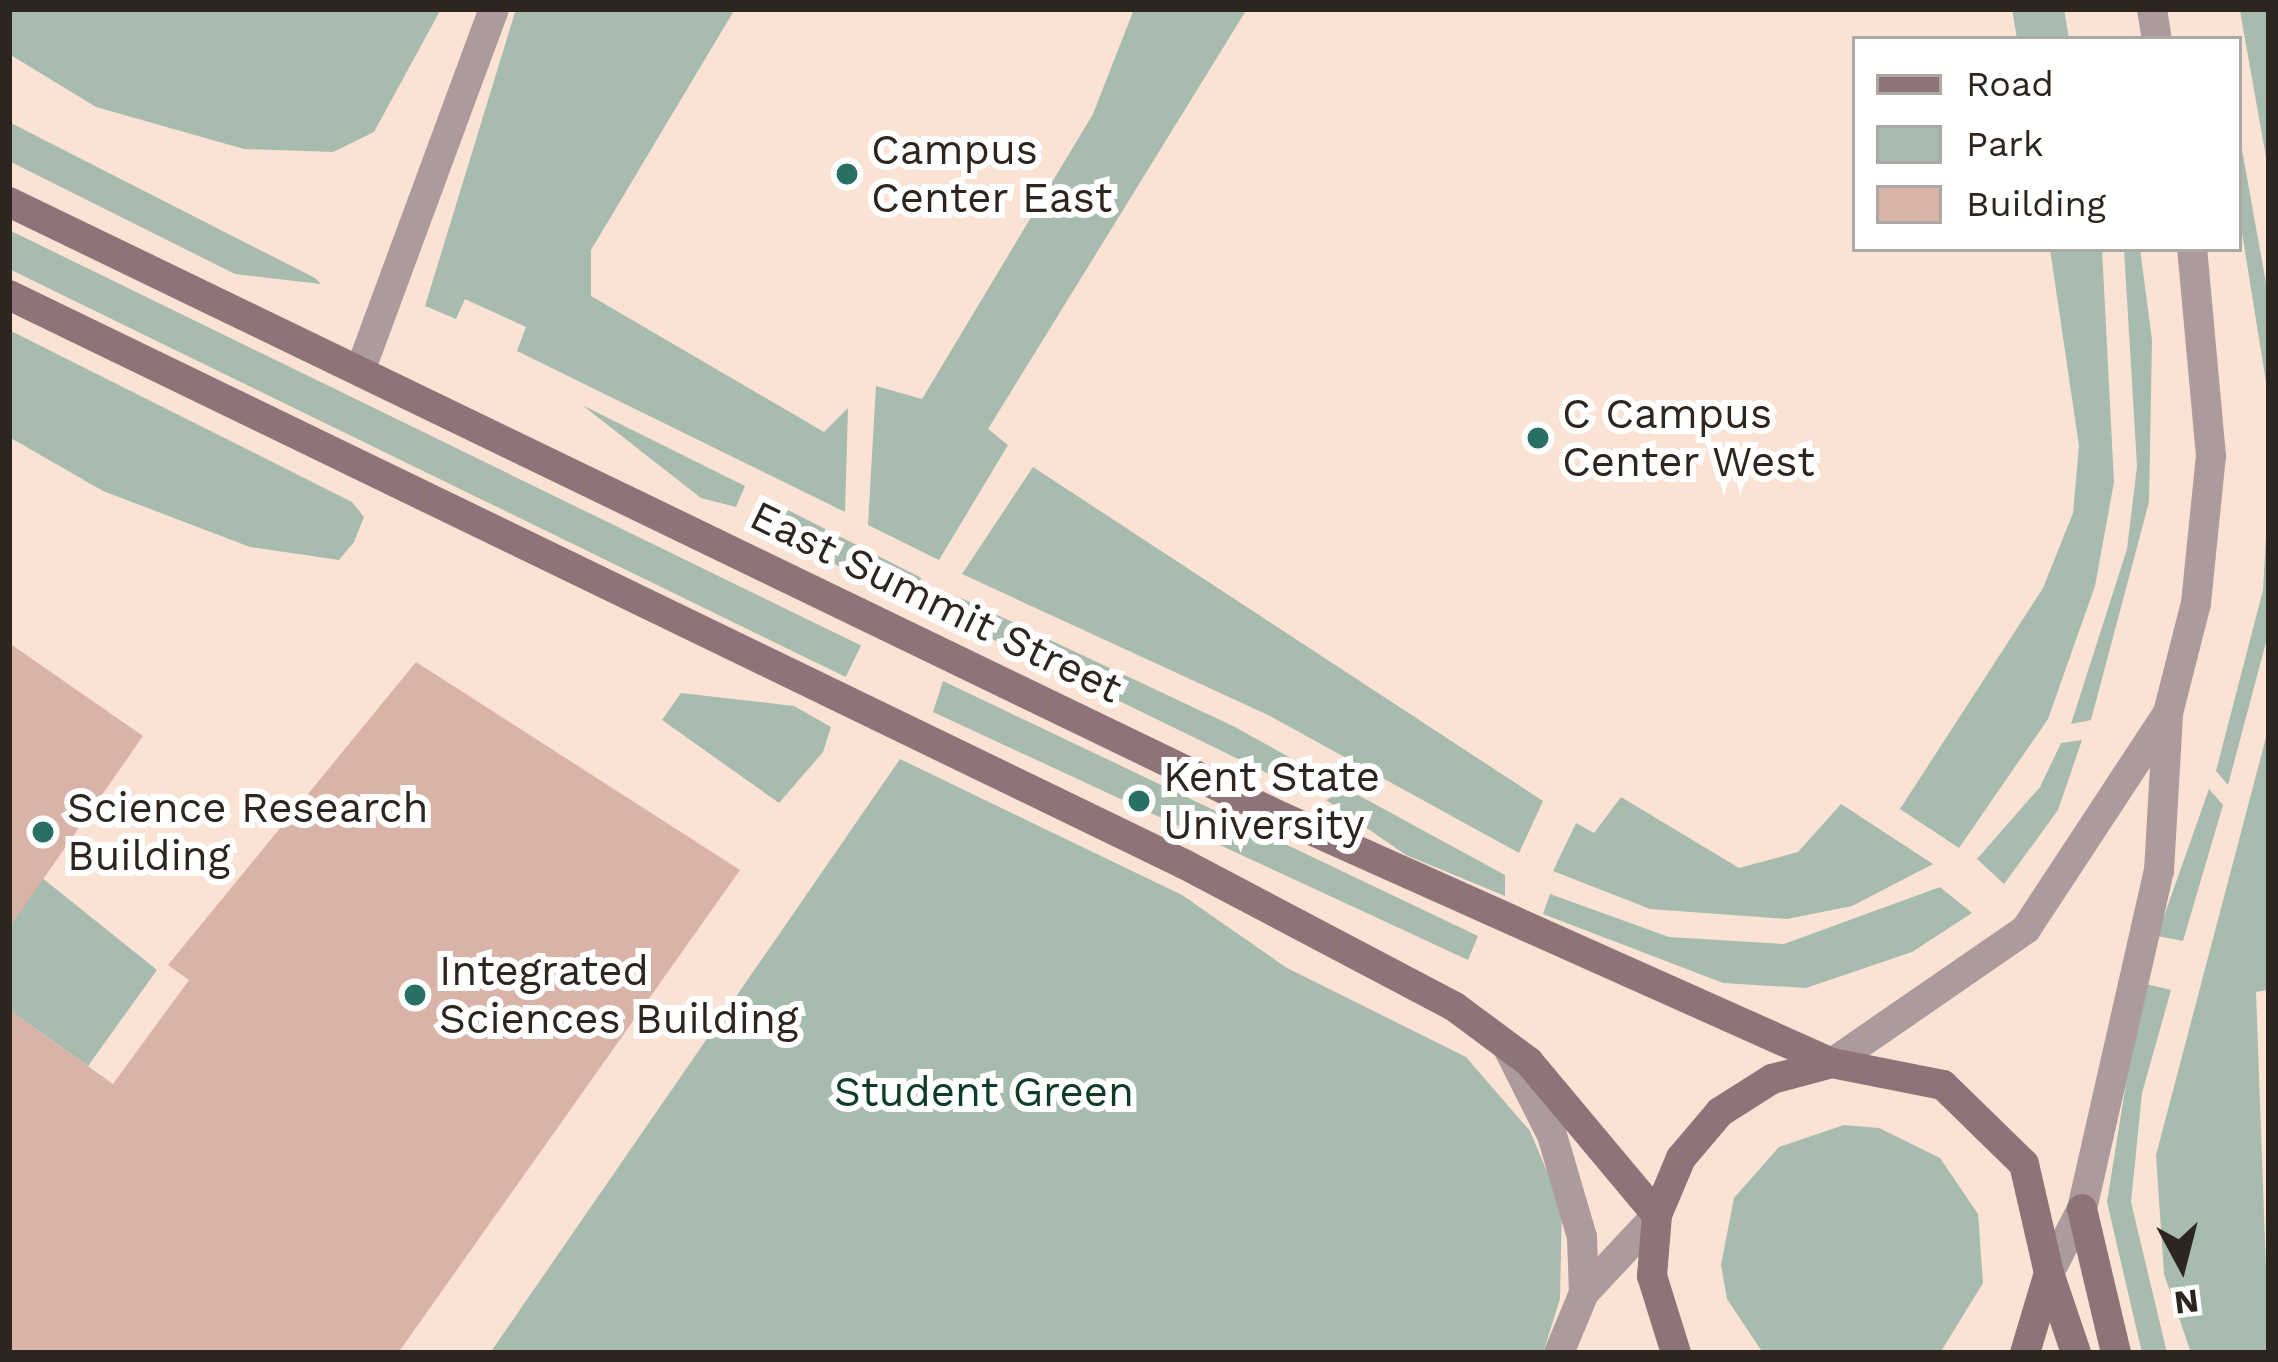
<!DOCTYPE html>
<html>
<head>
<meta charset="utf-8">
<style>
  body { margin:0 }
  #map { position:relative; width:2278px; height:1362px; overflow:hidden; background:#fae3d4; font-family:"Work Sans",sans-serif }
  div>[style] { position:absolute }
  .green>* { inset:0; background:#a7bcaf; transform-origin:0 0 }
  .building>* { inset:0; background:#d9b2a8 }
  .minor>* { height:30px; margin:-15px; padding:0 15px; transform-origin:15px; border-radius:15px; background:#ac9a9c }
  .tertiary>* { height:30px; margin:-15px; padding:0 15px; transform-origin:15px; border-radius:15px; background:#ac9a9c }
  .secondary>* { height:30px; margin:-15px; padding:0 15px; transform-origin:15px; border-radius:15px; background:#8e7478 }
  .dots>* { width:33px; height:33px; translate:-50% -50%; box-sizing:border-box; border:6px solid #fff; border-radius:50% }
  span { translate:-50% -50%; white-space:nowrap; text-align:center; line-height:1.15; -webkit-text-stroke:12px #fff; paint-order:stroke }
  .poi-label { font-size:42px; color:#2d251f }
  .left { translate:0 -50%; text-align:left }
  .street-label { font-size:42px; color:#2d251f }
  .park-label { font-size:42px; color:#0f3c27 }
  .frame { position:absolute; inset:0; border:12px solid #2d251f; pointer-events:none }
  .legend { position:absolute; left:1852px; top:36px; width:390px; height:216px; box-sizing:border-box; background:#fff; border:3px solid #aba8a5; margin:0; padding:15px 21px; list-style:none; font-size:36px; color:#2d251f }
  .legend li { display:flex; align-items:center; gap:24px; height:60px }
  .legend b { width:60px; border:3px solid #aba8a5 }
  .north { position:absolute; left:2122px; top:1206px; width:120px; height:120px; -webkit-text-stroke:9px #fff; paint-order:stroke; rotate:173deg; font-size:33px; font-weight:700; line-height:48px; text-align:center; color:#2d251f }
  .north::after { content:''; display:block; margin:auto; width:42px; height:54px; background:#2d251f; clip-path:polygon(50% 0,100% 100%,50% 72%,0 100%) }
</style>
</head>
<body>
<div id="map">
  <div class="green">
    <div style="clip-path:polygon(9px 9px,441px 9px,374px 132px,333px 152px,244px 149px,96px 107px,9px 54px)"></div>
    <div style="clip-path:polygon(516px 9px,735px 9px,591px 250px,591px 296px,824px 432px,848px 408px,845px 512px,517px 351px,526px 327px,465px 299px,456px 319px,425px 306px)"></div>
    <div style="clip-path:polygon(1134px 9px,1247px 9px,988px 429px,1008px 445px,939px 560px,868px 525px,876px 386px,922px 399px,1093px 114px)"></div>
    <div style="clip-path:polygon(2012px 9px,2064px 9px,2069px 39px,2017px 39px)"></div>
    <div style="clip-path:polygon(2240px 9px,2269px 9px,2269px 174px,2240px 11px)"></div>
    <div style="clip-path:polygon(9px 122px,315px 278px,321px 284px,235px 274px,9px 161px)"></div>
    <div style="clip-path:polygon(2239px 133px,2269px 300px,2269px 401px,2239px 214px)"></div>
    <div style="left:9px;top:230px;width:948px;height:35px;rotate:26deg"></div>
    <div style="clip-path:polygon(2050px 249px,2102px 249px,2114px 482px,2095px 586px,2048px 719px,1959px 848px,1900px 809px,2043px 588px,2073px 513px,2079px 446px)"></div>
    <div style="clip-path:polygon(2124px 249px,2140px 249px,2152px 340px,2149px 502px,2091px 720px,2071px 724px,2127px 549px,2137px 466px)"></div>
    <div style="clip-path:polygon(9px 330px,352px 502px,364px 517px,354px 542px,339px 560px,250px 547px,103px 491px,9px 437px)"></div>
    <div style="clip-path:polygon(582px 405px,745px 486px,736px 507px,701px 498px)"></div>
    <div style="clip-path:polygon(1033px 467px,1543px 801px,1519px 853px,1268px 715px,962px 574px)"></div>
    <div style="clip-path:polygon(2269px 482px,2269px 631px,2228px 785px,2216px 771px,2263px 590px)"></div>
    <div style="left:786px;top:509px;width:152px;height:27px;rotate:27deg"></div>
    <div style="clip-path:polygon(961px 598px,1233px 726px,1327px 778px,1308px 793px,951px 619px)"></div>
    <div style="clip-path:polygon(943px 681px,1478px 936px,1468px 960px,933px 712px)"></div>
    <div style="clip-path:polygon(681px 693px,794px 706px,831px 727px,823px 752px,779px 803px,662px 720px)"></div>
    <div style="clip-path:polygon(2269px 726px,2269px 990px,2256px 992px,2269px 1353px,2191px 1353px,2164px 1274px,2156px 1155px)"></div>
    <div style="clip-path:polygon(2082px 740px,2058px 810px,2004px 884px,1977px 859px,2040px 787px,2061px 743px)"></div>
    <div style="clip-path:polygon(900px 759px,1182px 895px,1287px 968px,1466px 1057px,1530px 1131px,1562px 1207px,1560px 1299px,1543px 1353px,490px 1353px)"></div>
    <div style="clip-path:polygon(1347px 789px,1505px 875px,1505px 896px,1406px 855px,1326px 800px)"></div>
    <div style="clip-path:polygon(2209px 789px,2223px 805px,2183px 941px,2157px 936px)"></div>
    <div style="clip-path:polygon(1621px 797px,1739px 868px,1798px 852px,1841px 804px,1933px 864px,1852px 906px,1787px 919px,1650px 909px,1553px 871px,1576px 823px,1594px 833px)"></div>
    <div style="clip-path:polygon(41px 877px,157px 970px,88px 1066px,9px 1010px,9px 925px)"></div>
    <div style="clip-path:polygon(1940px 887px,1972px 913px,1912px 952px,1806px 988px,1723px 983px,1543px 914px,1550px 894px,1669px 937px,1784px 944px)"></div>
    <div style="clip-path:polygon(2142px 983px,2171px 990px,2142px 1093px,2131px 1202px,2167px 1353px,2142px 1353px,2107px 1202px)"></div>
    <div style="clip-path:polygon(1844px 1125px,1879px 1128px,1940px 1158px,1978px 1214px,1983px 1283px,1940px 1353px,1763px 1353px,1727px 1299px,1721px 1265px,1734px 1198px,1779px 1147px)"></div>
  </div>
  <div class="building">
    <div style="clip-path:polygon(9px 643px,143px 736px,9px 928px)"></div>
    <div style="clip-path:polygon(416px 662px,740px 870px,398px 1353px,9px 1353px,9px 1010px,113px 1084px,189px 980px,168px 965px)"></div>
  </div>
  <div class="minor">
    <div style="left:360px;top:371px;width:386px;rotate:-69.7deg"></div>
    <div style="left:1507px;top:1046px;width:100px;rotate:63.2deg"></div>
    <div style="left:1552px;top:1135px;width:106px;rotate:73.6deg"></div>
    <div style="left:1582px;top:1237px;width:56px;rotate:88deg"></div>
    <div style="left:1559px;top:1353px;width:65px;rotate:-67.4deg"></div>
    <div style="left:1584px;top:1293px;width:107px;rotate:-46.9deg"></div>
  </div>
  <div class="tertiary">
    <div style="left:2152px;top:9px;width:30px;rotate:81deg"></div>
    <div style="left:1832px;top:1063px;width:236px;rotate:-34.6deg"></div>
    <div style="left:2026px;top:929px;width:258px;rotate:-56.7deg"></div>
    <div style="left:2049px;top:1273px;width:72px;rotate:-62.7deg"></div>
    <div style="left:2082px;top:1209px;width:347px;rotate:-77.2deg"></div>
    <div style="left:2159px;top:871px;width:158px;rotate:-86.7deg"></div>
    <div style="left:2168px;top:713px;width:114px;rotate:-75.7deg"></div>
    <div style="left:2196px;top:603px;width:148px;rotate:-84.2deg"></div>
    <div style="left:2211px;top:456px;width:208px;rotate:-95.2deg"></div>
  </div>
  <div class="secondary">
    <div style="left:9px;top:202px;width:1416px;rotate:25.79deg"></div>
    <div style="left:1284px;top:818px;width:600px;rotate:24.09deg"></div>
    <div style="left:9px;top:295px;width:1306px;rotate:25.84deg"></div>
    <div style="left:1184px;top:864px;width:306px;rotate:27.8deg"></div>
    <div style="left:1455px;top:1007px;width:92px;rotate:36.6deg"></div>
    <div style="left:1529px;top:1062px;width:199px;rotate:50.1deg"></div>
    <div style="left:2082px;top:1209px;width:148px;rotate:76.7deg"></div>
    <div style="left:2051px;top:1279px;width:78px;rotate:71.3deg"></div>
    <div style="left:1676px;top:1353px;width:81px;rotate:-107.3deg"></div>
    <div style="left:1652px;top:1276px;width:61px;rotate:-85.3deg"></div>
    <div style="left:1657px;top:1215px;width:62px;rotate:-67.2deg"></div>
    <div style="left:1681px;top:1158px;width:60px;rotate:-49.7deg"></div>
    <div style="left:1720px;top:1112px;width:62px;rotate:-32.4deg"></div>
    <div style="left:1772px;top:1079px;width:62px;rotate:-14.9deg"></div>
    <div style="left:1832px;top:1063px;width:113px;rotate:11.2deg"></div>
    <div style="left:1943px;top:1085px;width:113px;rotate:44.3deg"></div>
    <div style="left:2024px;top:1164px;width:112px;rotate:77.1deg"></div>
    <div style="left:2049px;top:1273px;width:84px;rotate:106.7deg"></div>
  </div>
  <div class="dots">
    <div style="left:847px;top:174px;background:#286f64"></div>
    <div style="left:1538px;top:438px;background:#286f64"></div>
    <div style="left:1139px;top:801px;background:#286f64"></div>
    <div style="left:43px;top:832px;background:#286f64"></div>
    <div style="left:415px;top:995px;background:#286f64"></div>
  </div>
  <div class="poi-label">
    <span class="left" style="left:871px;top:174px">Campus<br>Center East</span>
    <span class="left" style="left:1562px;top:438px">C Campus<br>Center West</span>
    <span class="left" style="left:1163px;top:801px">Kent State<br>University</span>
    <span class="left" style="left:67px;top:832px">Science Research<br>Building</span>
    <span class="left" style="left:439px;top:995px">Integrated<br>Sciences Building</span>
  </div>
  <div class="street-label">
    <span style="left:936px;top:602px;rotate:26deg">East Summit Street</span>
  </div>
  <div class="park-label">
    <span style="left:984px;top:1092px">Student Green</span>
  </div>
  <div class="frame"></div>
  <ul class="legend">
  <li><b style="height:15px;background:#8e7478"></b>Road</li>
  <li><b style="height:33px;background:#a7bcaf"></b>Park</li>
  <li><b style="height:33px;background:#d9b2a8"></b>Building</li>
  </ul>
  <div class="north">N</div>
</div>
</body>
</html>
